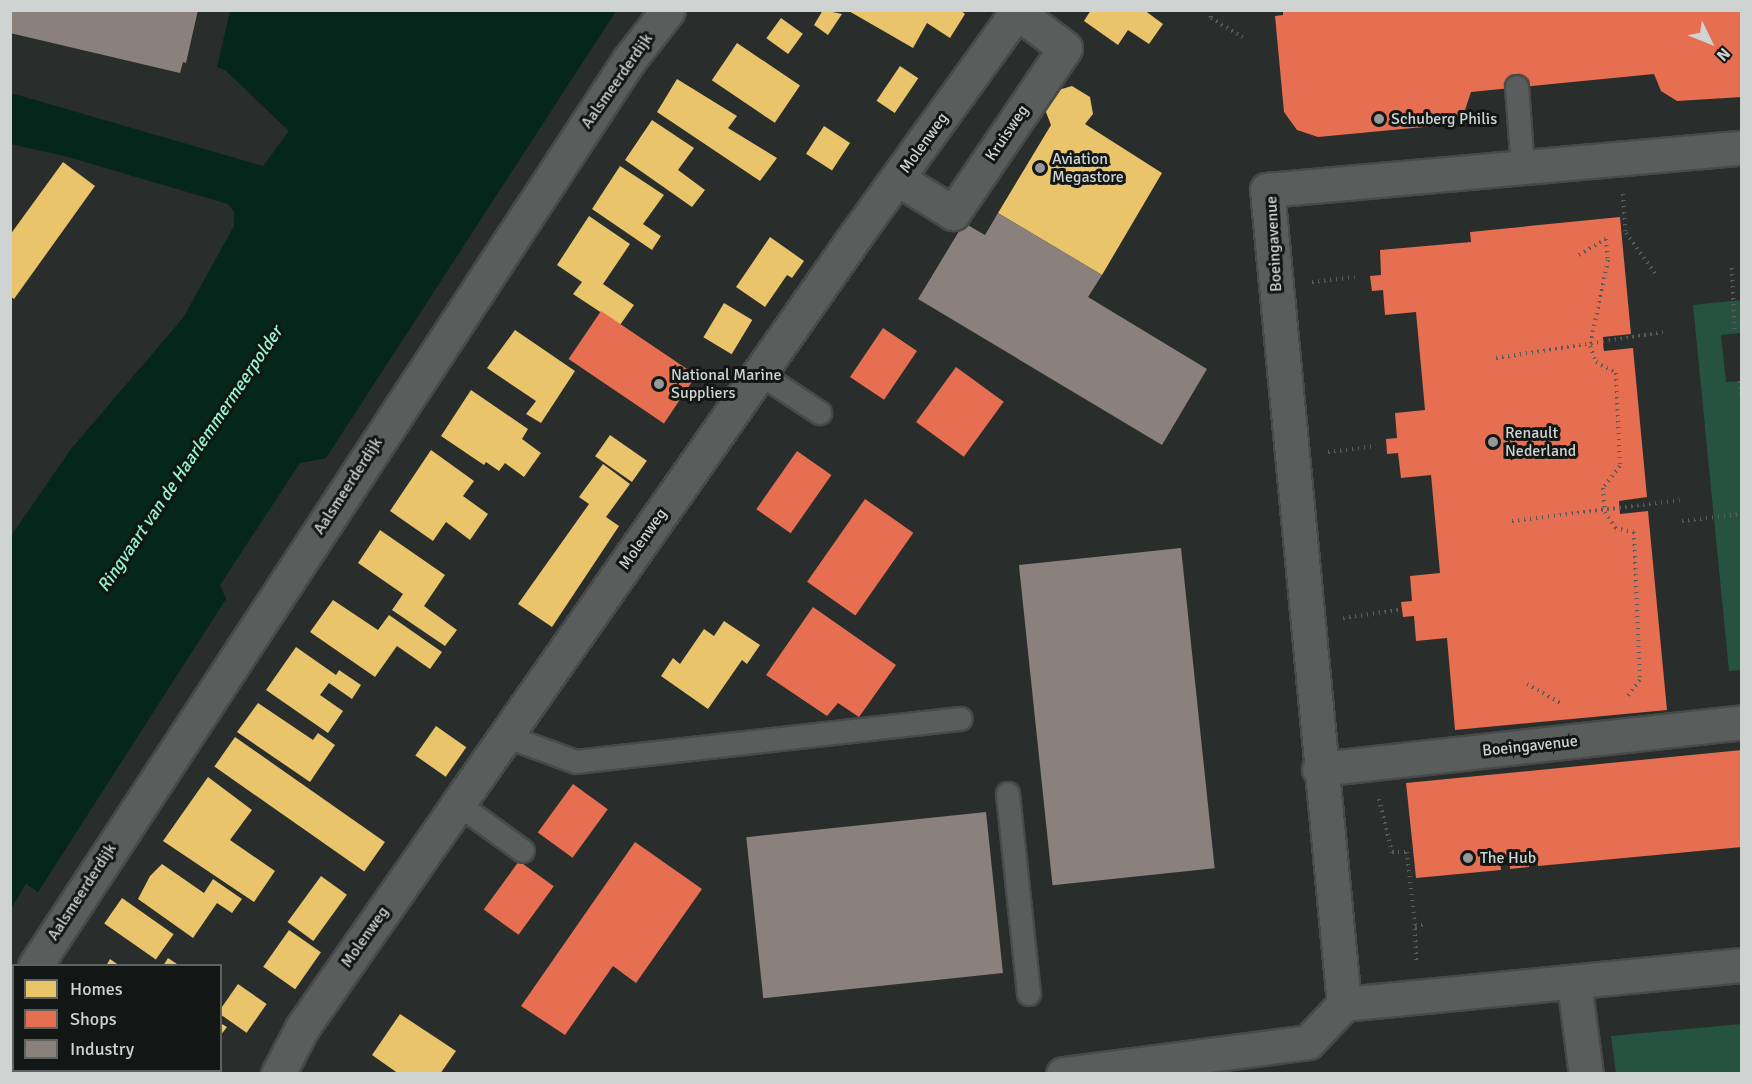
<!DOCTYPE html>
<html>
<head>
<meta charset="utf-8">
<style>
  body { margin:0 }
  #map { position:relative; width:1752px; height:1084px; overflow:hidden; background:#292d2b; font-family:Signika,sans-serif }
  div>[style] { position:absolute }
  .green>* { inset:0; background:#265242 }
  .water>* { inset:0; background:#04261b }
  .homes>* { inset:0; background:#e9c46a; transform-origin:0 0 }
  .shops>* { inset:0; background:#e76f51; transform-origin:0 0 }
  .industry>* { inset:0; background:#8a817c; transform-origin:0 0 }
  .path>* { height:4px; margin-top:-2px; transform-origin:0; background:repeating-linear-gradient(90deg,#595c5b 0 1.5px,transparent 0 6px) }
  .roads { filter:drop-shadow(2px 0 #474a49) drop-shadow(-2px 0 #474a49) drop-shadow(0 2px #474a49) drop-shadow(0 -2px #474a49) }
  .service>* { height:22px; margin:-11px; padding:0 11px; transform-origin:11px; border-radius:11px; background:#595d5b }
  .minor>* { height:33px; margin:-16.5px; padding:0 16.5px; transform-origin:16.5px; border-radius:16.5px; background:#595d5b }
  .dots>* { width:16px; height:16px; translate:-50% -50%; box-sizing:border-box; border:3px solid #121614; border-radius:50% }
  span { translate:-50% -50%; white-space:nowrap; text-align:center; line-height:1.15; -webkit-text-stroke:6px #121614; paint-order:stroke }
  .street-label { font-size:16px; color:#cfd4d2 }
  .poi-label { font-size:16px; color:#cfd4d2 }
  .left { translate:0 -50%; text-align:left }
  .water-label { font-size:18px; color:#93f7d0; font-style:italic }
  .frame { position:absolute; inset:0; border:12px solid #cfd4d2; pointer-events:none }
  .legend { position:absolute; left:12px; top:964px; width:210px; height:108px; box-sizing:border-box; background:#121614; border:2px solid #5e6260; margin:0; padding:8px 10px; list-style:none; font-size:18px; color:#cfd4d2 }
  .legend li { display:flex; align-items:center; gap:12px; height:30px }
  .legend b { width:30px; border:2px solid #5e6260 }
  .north { position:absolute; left:1680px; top:12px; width:60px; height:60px; -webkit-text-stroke:4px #121614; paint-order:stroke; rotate:133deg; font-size:16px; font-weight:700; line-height:24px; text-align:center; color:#cfd4d2 }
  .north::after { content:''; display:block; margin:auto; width:21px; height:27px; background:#cfd4d2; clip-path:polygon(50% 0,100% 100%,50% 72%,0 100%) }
</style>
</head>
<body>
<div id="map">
  <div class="green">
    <div style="clip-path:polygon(1741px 300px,1741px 333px,1721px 335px,1726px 382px,1742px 381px,1742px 670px,1729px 671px,1693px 305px)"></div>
    <div style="clip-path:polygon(1741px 1024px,1741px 1073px,1616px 1073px,1611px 1036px)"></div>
  </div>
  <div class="water">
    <div style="clip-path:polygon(230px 11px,616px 11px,326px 458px,300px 463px,220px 585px,226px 599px,38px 892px,26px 884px,11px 909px,11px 536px,71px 449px,183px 318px,234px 226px,234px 212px,228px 204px,68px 157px,11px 144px,11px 93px,263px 166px,289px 131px,225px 70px,217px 67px)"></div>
  </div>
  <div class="homes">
    <div style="clip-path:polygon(823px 10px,842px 14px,828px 35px,814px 25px)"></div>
    <div style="clip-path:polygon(847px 10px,960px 10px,965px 14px,950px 38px,927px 23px,913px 48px)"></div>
    <div style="clip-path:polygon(1091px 10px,1144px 10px,1163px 24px,1149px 44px,1128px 30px,1118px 45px,1084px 21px)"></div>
    <div style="left:781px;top:18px;width:27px;height:25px;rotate:36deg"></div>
    <div style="left:737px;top:43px;width:76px;height:45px;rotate:34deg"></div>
    <div style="left:900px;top:66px;width:22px;height:42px;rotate:34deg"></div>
    <div style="clip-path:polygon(677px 79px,737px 116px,728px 128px,777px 158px,760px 181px,657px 112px)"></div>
    <div style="clip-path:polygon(1072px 86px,1090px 97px,1093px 114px,1085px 124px,1162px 173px,1102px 275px,998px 213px,1051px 125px,1044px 107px,1055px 91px)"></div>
    <div style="clip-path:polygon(652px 120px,694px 148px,678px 170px,705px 190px,692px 207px,625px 160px)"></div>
    <div style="left:824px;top:126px;width:31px;height:33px;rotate:33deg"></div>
    <div style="clip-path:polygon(63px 162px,95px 186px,14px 299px,10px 296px,10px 235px)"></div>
    <div style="clip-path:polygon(620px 166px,664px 195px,643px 224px,661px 236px,652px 250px,592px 209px)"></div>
    <div style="clip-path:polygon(589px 216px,630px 244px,603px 284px,634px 305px,620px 325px,573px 294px,582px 282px,557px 265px)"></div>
    <div style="clip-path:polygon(770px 237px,804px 261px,792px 278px,787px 275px,765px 307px,736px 287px)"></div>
    <div style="left:724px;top:303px;width:33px;height:40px;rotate:31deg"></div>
    <div style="clip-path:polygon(515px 330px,575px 371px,541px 423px,526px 414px,536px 401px,487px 368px)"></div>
    <div style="clip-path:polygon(471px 390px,528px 429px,522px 439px,541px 453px,524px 477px,505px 463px,499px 471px,486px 462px,484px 465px,441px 436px)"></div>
    <div style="left:610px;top:435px;width:45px;height:26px;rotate:35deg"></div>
    <div style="clip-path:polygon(431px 450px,474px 481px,463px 496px,488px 514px,470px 540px,446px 522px,433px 541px,390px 511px)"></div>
    <div style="clip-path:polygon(603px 464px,630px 484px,606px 517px,619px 526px,552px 627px,518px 604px,589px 504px,579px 497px)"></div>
    <div style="clip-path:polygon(380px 530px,445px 575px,424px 606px,457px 630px,445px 646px,392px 610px,403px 594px,358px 563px)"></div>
    <div style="clip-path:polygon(333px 600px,378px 630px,389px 615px,442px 652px,430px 669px,397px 646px,375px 677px,310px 632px)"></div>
    <div style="clip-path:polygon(724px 621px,760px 645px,747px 664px,742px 660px,708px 709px,661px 676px,673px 658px,680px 664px,704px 629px,714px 636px)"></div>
    <div style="clip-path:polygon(296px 647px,336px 675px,339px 670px,361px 685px,352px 699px,329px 683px,320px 695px,343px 711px,328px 733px,266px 690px)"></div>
    <div style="clip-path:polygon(258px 703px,313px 740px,318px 733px,335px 745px,310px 782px,237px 732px)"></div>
    <div style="left:436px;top:726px;width:37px;height:36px;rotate:35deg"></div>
    <div style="left:235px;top:737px;width:183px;height:36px;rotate:35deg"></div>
    <div style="clip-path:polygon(208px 777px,252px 810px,230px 840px,275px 871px,254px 902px,163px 841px)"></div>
    <div style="clip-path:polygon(162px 864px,204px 893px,213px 879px,242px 899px,232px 913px,217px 903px,193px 938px,138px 899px,150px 876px)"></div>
    <div style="left:321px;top:876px;width:32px;height:57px;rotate:36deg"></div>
    <div style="left:122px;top:898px;width:63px;height:31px;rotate:35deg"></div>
    <div style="left:289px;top:930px;width:39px;height:45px;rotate:35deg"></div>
    <div style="clip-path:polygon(168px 958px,180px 966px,163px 966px)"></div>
    <div style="clip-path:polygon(110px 959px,120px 966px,106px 966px)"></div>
    <div style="left:238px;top:984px;width:35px;height:35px;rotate:35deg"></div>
    <div style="clip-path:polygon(400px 1014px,456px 1051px,440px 1074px,399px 1074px,372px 1055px)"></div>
    <div style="clip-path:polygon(220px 1023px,227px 1027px,220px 1036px)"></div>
    <div style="left:15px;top:1071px;width:56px;height:4px"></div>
  </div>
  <div class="shops">
    <div style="clip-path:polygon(1283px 10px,1742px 10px,1742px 97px,1677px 101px,1661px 91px,1654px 74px,1471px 92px,1464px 113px,1445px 125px,1318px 137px,1297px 130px,1284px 112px,1275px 16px,1283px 15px)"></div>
    <div style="clip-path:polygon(1620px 217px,1631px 334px,1603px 337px,1603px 344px,1604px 351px,1633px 348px,1647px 497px,1619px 501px,1620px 514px,1648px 511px,1667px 710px,1455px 730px,1447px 638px,1416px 641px,1414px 616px,1403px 617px,1401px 602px,1412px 601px,1410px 576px,1440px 573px,1431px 475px,1401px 478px,1398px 453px,1387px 454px,1386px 439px,1397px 438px,1395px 413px,1425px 410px,1416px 312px,1385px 315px,1383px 290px,1372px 291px,1370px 276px,1381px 275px,1380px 250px,1471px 242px,1470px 232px)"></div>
    <div style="left:601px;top:311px;width:115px;height:58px;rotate:34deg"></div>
    <div style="left:883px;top:328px;width:41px;height:59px;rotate:34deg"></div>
    <div style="left:956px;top:367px;width:59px;height:68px;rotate:36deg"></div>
    <div style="left:797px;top:451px;width:42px;height:71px;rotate:35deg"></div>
    <div style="left:865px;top:499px;width:59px;height:101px;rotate:35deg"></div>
    <div style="clip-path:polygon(813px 607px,896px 665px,859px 717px,838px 703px,827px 716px,766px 675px)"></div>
    <div style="clip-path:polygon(1742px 750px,1742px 847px,1538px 866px,1537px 854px,1528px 855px,1529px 867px,1510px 869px,1509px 857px,1500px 858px,1501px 870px,1416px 878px,1406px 783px)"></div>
    <div style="left:573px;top:784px;width:43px;height:60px;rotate:36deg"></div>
    <div style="clip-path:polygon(635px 842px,702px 889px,636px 983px,613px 966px,565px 1035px,521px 1006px)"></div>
    <div style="left:519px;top:861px;width:43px;height:60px;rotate:36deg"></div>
  </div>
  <div class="industry">
    <div style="clip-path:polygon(10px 10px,198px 10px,186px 63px,183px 62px,180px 73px,10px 33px)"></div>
    <div style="clip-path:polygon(998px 213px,1102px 275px,1088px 297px,1207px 369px,1162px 445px,918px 299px,964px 223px,985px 235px)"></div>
    <div style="left:1181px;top:548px;width:322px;height:163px;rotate:84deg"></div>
    <div style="left:986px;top:812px;width:162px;height:241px;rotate:84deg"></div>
  </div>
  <div class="path">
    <div style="left:1210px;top:10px;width:8px;rotate:83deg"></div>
    <div style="left:1211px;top:18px;width:37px;rotate:31deg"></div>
    <div style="left:1623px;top:194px;width:39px;rotate:86deg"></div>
    <div style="left:1626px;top:233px;width:53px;rotate:54.2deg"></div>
    <div style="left:1579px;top:255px;width:31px;rotate:-31deg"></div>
    <div style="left:1606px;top:239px;width:21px;rotate:85deg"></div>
    <div style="left:1608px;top:260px;width:88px;rotate:101.8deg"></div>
    <div style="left:1590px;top:346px;width:17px;rotate:69deg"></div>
    <div style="left:1596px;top:362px;width:23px;rotate:29deg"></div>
    <div style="left:1616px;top:373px;width:93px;rotate:87.5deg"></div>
    <div style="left:1620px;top:466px;width:28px;rotate:128deg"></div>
    <div style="left:1603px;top:488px;width:24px;rotate:85deg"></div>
    <div style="left:1605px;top:512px;width:19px;rotate:58deg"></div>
    <div style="left:1615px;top:528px;width:19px;rotate:12deg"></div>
    <div style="left:1634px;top:532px;width:148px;rotate:87.7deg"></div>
    <div style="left:1640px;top:680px;width:23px;rotate:128deg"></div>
    <div style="left:1732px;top:268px;width:65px;rotate:87.4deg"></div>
    <div style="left:1312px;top:282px;width:43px;rotate:-6.6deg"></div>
    <div style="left:1496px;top:358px;width:169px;rotate:-8.8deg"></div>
    <div style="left:1740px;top:381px;width:18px;rotate:84deg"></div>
    <div style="left:1328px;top:452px;width:48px;rotate:-7.1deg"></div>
    <div style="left:1512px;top:521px;width:169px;rotate:-7.1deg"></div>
    <div style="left:1682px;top:521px;width:60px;rotate:-6.7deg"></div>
    <div style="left:1343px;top:618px;width:56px;rotate:-8.3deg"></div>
    <div style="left:1527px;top:684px;width:40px;rotate:29.7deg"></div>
    <div style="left:1379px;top:799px;width:55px;rotate:76.2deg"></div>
    <div style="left:1392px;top:852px;width:15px"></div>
    <div style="left:1407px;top:852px;width:74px;rotate:83.8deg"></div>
    <div style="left:1416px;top:960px;width:34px;rotate:-92deg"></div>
    <div style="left:1415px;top:926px;width:10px;rotate:-11deg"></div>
  </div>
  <div class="roads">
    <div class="service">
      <div style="left:1517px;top:87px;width:81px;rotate:85.8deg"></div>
      <div style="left:759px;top:373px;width:73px;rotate:33.3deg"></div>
      <div style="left:505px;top:736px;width:76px;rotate:20.1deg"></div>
      <div style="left:576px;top:762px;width:387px;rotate:-6.4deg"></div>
      <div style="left:1008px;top:794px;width:201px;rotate:84deg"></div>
      <div style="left:458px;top:804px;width:80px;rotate:35.9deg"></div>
    </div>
    <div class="minor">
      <div style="left:898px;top:179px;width:65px;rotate:31.7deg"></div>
      <div style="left:953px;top:213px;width:199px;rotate:-55.8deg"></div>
      <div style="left:1065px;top:48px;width:60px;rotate:-143.1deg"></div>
      <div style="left:1319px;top:769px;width:426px;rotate:-6.3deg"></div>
      <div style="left:35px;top:966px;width:1083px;rotate:-56.75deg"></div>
      <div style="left:629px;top:60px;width:63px;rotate:-52deg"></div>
      <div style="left:1574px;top:983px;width:92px;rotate:82.5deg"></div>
      <div style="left:1344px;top:1004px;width:818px;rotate:-95.4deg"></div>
      <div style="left:1267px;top:190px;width:477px;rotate:-5.1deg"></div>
      <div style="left:10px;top:1005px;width:6px;rotate:-51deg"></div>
      <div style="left:278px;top:1074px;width:52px;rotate:-62.4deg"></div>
      <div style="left:302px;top:1028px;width:273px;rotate:-55.1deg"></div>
      <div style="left:458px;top:804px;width:694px;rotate:-55.03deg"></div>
      <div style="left:856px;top:235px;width:277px;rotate:-54.2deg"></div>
      <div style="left:1063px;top:1074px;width:247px;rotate:-7.4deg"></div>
      <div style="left:1308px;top:1042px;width:52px;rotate:-46.5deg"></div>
      <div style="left:1344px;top:1004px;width:400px;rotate:-5.6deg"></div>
    </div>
  </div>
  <div class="dots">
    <div style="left:1379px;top:119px;background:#959a98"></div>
    <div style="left:1040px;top:168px;background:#959a98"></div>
    <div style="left:659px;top:384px;background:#959a98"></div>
    <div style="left:1493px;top:442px;background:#959a98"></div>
    <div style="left:1468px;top:858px;background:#959a98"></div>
  </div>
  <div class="street-label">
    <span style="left:617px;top:81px;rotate:-55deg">Aalsmeerderdijk</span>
    <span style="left:1007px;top:133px;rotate:-56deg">Kruisweg</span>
    <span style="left:924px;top:143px;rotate:-54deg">Molenweg</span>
    <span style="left:1274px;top:244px;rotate:-93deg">Boeingavenue</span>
    <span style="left:348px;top:486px;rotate:-57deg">Aalsmeerderdijk</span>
    <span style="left:643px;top:539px;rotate:-55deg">Molenweg</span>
    <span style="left:1530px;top:746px;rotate:-6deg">Boeingavenue</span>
    <span style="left:82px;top:892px;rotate:-57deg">Aalsmeerderdijk</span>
    <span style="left:365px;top:937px;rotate:-55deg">Molenweg</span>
  </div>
  <div class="poi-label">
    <span class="left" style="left:1391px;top:119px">Schuberg Philis</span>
    <span class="left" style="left:1052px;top:168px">Aviation<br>Megastore</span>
    <span class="left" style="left:671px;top:384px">National Marine<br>Suppliers</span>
    <span class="left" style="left:1505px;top:442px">Renault<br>Nederland</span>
    <span class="left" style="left:1480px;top:858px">The Hub</span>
  </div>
  <div class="water-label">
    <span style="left:190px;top:459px;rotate:-56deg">Ringvaart van de Haarlemmermeerpolder</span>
  </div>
  <div class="frame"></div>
  <ul class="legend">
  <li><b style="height:16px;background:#e9c46a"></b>Homes</li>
  <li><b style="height:16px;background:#e76f51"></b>Shops</li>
  <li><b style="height:16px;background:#8a817c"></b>Industry</li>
  </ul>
  <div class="north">N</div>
</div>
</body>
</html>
